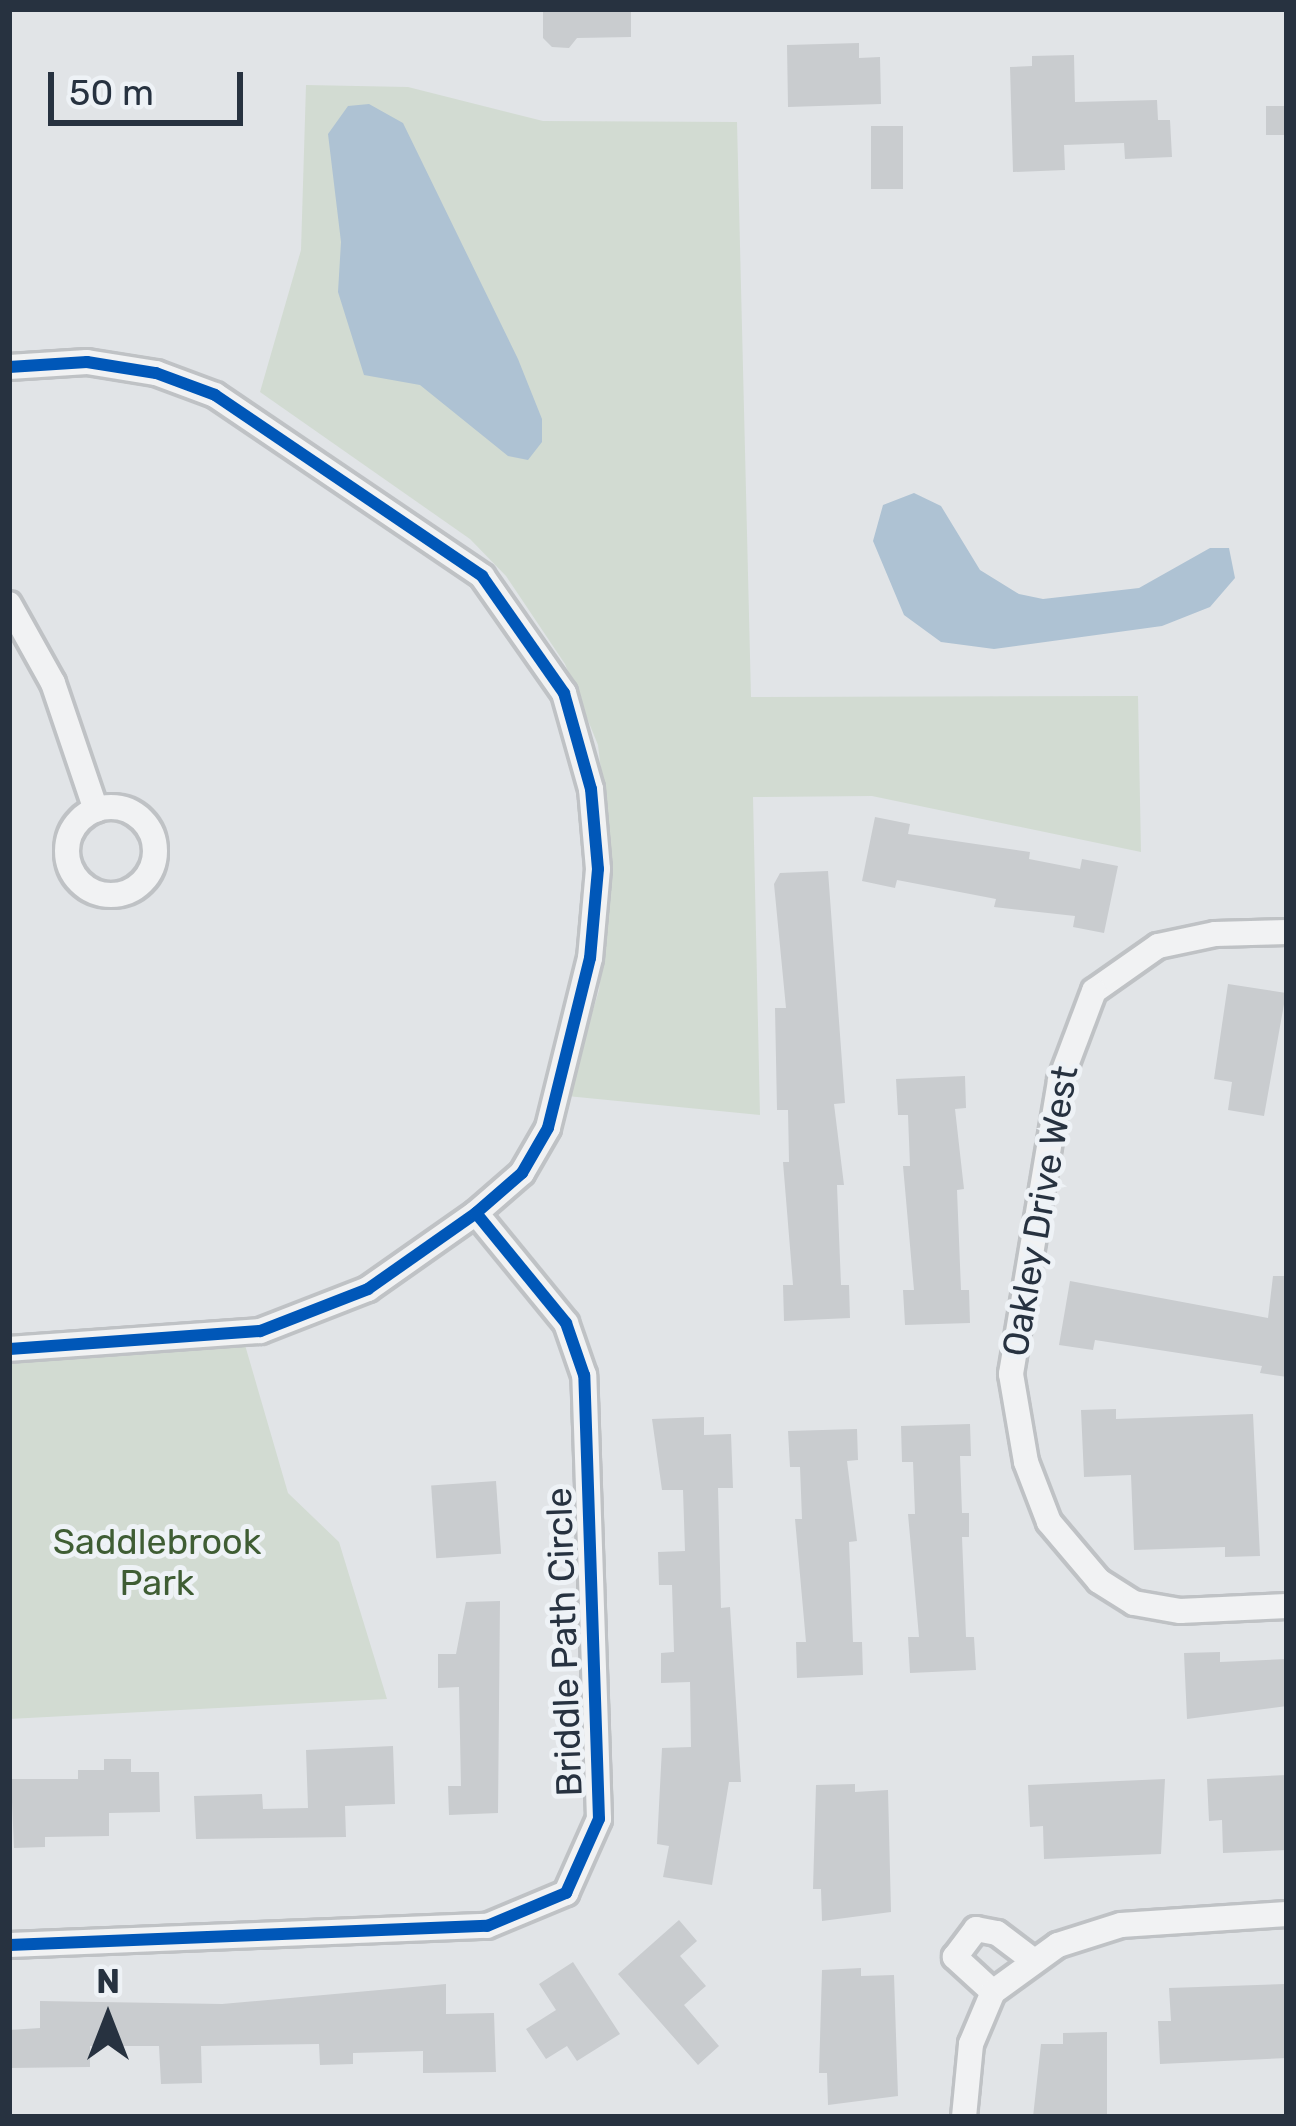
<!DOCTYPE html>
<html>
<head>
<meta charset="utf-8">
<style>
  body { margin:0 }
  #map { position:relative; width:1296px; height:2126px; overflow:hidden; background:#e1e4e7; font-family:Rubik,sans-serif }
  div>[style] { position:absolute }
  .green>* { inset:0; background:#d2dbd2 }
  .water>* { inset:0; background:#aec2d3 }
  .building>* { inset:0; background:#c9cccf; transform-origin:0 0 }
  .roads { filter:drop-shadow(3px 0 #bfc2c5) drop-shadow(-3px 0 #bfc2c5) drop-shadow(0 3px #bfc2c5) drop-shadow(0 -3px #bfc2c5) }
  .minor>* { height:24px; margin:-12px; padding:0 12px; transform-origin:12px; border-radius:12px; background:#f1f2f3 }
  .minor>.ring { margin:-12px; padding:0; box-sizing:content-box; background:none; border:24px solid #f1f2f3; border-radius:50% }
  .cycleway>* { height:12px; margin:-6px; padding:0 6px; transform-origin:6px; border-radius:6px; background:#0057b8 }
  span { translate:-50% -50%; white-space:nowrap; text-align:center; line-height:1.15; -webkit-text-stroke:10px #eef2f6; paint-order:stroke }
  .street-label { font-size:36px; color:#273240 }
  .park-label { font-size:36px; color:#3f5d34 }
  .frame { position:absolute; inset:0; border:12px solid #273240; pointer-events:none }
  .north { position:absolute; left:48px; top:1958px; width:120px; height:120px; -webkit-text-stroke:9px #eef2f6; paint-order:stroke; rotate:0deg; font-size:33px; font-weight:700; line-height:48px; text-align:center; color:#273240 }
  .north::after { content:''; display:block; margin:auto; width:42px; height:54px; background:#273240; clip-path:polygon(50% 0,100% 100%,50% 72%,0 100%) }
  .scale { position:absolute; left:48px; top:72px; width:195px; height:54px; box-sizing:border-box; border:6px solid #273240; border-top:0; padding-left:15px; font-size:36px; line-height:42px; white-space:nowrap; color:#273240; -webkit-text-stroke:9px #eef2f6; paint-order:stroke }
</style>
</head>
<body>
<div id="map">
  <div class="green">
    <div style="clip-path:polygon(306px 85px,408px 87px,543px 121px,737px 122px,751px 697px,1138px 696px,1141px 852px,872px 796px,753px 797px,760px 1115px,567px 1096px,599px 990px,613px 872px,598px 745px,565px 664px,506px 576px,470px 539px,260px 392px,301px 250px)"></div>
    <div style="clip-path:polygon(245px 1345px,288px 1493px,339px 1542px,387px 1699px,9px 1719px,9px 1361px)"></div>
  </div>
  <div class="water">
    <div style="clip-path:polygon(369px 104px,403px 123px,518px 359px,542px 419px,542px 442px,528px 460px,508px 456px,420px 385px,364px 375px,338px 292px,341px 242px,328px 134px,348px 106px)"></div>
    <div style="clip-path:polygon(914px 493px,941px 506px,980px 570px,1019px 594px,1043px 599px,1139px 588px,1210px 548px,1229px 548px,1235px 578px,1210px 607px,1162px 626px,994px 649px,941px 642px,904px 615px,873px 541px,883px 505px)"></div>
  </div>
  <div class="building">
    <div style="clip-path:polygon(543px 9px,631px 9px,631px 37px,577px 38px,569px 48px,552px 47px,543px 38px)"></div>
    <div style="clip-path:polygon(859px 43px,859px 58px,880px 57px,881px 104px,788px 107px,787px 45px)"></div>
    <div style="clip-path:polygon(1074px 55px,1075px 102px,1157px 100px,1158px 120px,1170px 120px,1172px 157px,1125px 159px,1124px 143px,1064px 145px,1065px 170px,1013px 172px,1010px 67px,1032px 66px,1032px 56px)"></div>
    <div style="left:1266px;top:106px;width:21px;height:29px"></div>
    <div style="left:871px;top:126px;width:32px;height:63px"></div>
    <div style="clip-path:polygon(875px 817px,910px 824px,908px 834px,1030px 852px,1029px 859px,1080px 869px,1082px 859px,1118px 866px,1104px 933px,1073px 927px,1075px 916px,994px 907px,996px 899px,897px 880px,895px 888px,862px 881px)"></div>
    <div style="clip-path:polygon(828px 871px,845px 1103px,834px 1104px,844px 1185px,837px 1185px,841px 1285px,849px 1285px,850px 1318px,784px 1321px,783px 1285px,793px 1285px,783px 1162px,789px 1162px,788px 1110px,777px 1110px,775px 1008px,786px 1008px,774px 884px,780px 873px)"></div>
    <div style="clip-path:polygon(1228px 984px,1286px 993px,1264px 1116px,1228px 1110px,1232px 1082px,1214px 1079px)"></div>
    <div style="clip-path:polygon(965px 1076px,966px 1108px,955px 1109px,964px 1189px,957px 1190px,961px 1290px,969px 1290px,970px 1323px,905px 1325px,903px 1290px,914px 1290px,903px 1166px,910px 1166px,908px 1115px,898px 1115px,896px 1079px)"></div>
    <div style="clip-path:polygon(1273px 1276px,1287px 1276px,1287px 1377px,1260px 1373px,1262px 1366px,1095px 1340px,1093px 1350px,1059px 1345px,1070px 1281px,1268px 1318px)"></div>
    <div style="clip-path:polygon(1116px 1409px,1116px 1419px,1253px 1414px,1260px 1556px,1225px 1557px,1225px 1547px,1134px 1550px,1131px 1475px,1084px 1477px,1081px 1410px)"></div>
    <div style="clip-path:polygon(704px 1417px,704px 1435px,731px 1434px,733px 1488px,718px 1488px,721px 1608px,730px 1607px,741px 1782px,729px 1782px,712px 1885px,663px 1877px,669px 1846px,657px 1844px,662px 1748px,691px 1747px,690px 1682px,661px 1683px,661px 1653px,674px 1652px,672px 1585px,659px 1585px,658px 1552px,685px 1551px,683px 1490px,662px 1490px,652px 1419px)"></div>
    <div style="clip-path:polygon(970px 1424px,971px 1456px,960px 1456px,962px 1513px,969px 1513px,969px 1537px,962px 1537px,966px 1637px,974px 1637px,976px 1670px,910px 1673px,908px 1637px,919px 1637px,908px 1514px,915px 1514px,913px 1462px,902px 1462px,901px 1426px)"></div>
    <div style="clip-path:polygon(857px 1429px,858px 1460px,847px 1461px,857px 1541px,849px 1542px,853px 1642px,862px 1642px,863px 1675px,797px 1678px,796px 1642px,806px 1642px,795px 1519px,802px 1519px,800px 1467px,790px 1467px,788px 1431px)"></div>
    <div style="left:496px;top:1481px;width:73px;height:65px;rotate:86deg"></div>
    <div style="clip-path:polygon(500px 1601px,498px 1813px,449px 1815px,448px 1786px,461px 1786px,459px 1687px,438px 1688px,438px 1654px,456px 1654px,466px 1602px)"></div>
    <div style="clip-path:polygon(1220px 1652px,1220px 1662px,1287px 1659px,1287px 1706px,1187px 1719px,1184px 1653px)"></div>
    <div style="clip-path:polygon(393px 1746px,395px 1804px,345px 1806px,346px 1837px,196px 1839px,194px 1796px,262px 1794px,263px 1809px,308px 1808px,306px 1750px)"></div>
    <div style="clip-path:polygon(104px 1759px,131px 1759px,131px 1772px,159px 1772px,160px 1812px,109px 1813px,109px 1836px,45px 1837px,45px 1847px,14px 1848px,11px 1779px,78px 1779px,78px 1770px,104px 1770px)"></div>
    <div style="clip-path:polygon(1287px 1775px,1287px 1850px,1223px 1853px,1222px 1820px,1209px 1821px,1207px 1779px)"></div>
    <div style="clip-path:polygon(1165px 1779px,1161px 1854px,1044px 1859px,1043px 1826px,1030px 1827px,1028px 1785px)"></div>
    <div style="clip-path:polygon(855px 1784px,855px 1792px,888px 1790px,891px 1912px,822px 1921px,821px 1889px,813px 1889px,816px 1785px)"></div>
    <div style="clip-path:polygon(679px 1920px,697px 1941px,680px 1956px,706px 1986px,684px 2005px,719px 2046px,698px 2065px,618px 1974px)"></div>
    <div style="clip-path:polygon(573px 1962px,620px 2034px,577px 2061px,567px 2046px,546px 2059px,526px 2029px,556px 2010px,539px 1984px)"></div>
    <div style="clip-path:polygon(861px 1968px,861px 1976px,894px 1975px,898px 2096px,828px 2105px,827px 2073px,819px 2073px,822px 1970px)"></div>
    <div style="clip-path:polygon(446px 1984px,446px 2014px,494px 2013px,496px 2072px,423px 2073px,423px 2051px,353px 2053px,353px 2064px,320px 2065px,319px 2044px,201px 2046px,202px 2083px,161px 2084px,159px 2046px,90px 2046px,90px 2067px,9px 2068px,9px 2030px,40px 2028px,40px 2001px,222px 2004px)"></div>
    <div style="clip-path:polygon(1285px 1984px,1287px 2058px,1160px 2064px,1158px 2021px,1171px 2021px,1169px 1988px)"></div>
    <div style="clip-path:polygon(1107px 2032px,1107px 2117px,1033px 2117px,1041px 2044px,1063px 2044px,1063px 2033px)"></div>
  </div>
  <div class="roads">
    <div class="minor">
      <div style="left:9px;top:367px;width:78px;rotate:-3.7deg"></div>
      <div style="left:87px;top:362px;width:70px;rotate:9.1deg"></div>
      <div style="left:156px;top:373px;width:63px;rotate:20.4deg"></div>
      <div style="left:215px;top:395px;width:323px;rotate:34.1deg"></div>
      <div style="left:482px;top:576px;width:143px;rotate:55deg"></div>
      <div style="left:564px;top:693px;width:100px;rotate:74.3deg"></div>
      <div style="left:591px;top:789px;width:80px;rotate:85deg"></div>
      <div style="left:598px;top:869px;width:89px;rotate:95.1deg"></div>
      <div style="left:590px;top:958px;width:175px;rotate:103.9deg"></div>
      <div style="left:548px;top:1128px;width:52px;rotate:120deg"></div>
      <div style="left:522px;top:1173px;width:61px;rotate:139deg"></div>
      <div style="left:476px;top:1213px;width:132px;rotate:144.9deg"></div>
      <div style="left:368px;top:1289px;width:116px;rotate:158.7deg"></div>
      <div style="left:260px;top:1331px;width:252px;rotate:175.9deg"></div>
      <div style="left:9px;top:604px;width:90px;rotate:60.9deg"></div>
      <div style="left:53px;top:683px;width:134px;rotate:71.3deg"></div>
      <div class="ring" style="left:67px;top:807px;width:64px;height:64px"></div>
      <div style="left:1287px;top:932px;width:72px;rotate:178.4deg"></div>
      <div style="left:1215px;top:934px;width:58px;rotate:168.1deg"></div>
      <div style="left:1158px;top:946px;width:78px;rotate:144.9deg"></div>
      <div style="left:1094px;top:991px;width:96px;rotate:110.7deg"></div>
      <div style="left:1060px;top:1081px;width:297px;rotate:99.5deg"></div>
      <div style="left:1011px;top:1374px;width:89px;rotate:80.3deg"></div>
      <div style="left:1026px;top:1462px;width:64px;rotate:69deg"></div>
      <div style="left:1049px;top:1522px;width:77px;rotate:49.7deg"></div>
      <div style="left:1099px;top:1581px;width:41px;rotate:32.2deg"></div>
      <div style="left:1134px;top:1603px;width:47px;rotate:9.9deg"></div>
      <div style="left:1180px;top:1611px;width:107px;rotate:-2.7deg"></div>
      <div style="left:9px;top:1945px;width:478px;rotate:-2.3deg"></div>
      <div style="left:487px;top:1926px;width:86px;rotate:-22.7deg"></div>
      <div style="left:566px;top:1893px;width:81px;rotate:-66deg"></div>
      <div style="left:599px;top:1819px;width:444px;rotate:-91.9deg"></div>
      <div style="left:584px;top:1375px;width:55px;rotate:-109.1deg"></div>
      <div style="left:566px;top:1323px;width:142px;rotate:-129.3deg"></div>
      <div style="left:993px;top:1992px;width:52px;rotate:-137.4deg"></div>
      <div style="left:955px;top:1957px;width:35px;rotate:-53deg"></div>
      <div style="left:976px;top:1929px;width:21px;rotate:11deg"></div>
      <div style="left:997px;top:1933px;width:46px;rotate:37.1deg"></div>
      <div style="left:964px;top:2117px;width:73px;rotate:-84.5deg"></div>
      <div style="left:971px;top:2044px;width:56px;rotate:-67.1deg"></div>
      <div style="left:993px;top:1992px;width:80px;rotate:-35.9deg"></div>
      <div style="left:1058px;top:1945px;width:66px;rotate:-17.6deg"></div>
      <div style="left:1121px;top:1925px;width:166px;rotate:-3.8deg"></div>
    </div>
  </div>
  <div class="cycleway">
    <div style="left:9px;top:367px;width:78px;rotate:-3.7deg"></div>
    <div style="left:87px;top:362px;width:70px;rotate:9.1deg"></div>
    <div style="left:156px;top:373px;width:63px;rotate:20.4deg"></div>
    <div style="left:215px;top:395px;width:323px;rotate:34.1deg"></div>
    <div style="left:482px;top:576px;width:143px;rotate:55deg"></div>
    <div style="left:564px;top:693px;width:100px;rotate:74.3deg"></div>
    <div style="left:591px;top:789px;width:80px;rotate:85deg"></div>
    <div style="left:598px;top:869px;width:89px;rotate:95.1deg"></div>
    <div style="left:590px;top:958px;width:175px;rotate:103.9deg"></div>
    <div style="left:548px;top:1128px;width:52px;rotate:120deg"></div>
    <div style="left:522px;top:1173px;width:61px;rotate:139deg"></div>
    <div style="left:476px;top:1213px;width:132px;rotate:144.9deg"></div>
    <div style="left:368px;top:1289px;width:116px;rotate:158.7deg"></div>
    <div style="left:260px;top:1331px;width:252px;rotate:175.9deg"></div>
    <div style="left:9px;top:1945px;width:478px;rotate:-2.3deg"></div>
    <div style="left:487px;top:1926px;width:86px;rotate:-22.7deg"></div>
    <div style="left:566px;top:1893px;width:81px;rotate:-66deg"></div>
    <div style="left:599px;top:1819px;width:444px;rotate:-91.9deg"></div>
    <div style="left:584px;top:1375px;width:55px;rotate:-109.1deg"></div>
    <div style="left:566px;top:1323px;width:142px;rotate:-129.3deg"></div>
  </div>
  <div class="street-label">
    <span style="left:1040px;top:1211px;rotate:-80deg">Oakley Drive West</span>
    <span style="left:564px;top:1642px;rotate:-92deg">Briddle Path Circle</span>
  </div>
  <div class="park-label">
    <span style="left:157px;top:1562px">Saddlebrook<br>Park</span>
  </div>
  <div class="frame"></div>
  <div class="north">N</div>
  <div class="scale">50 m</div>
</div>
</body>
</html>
